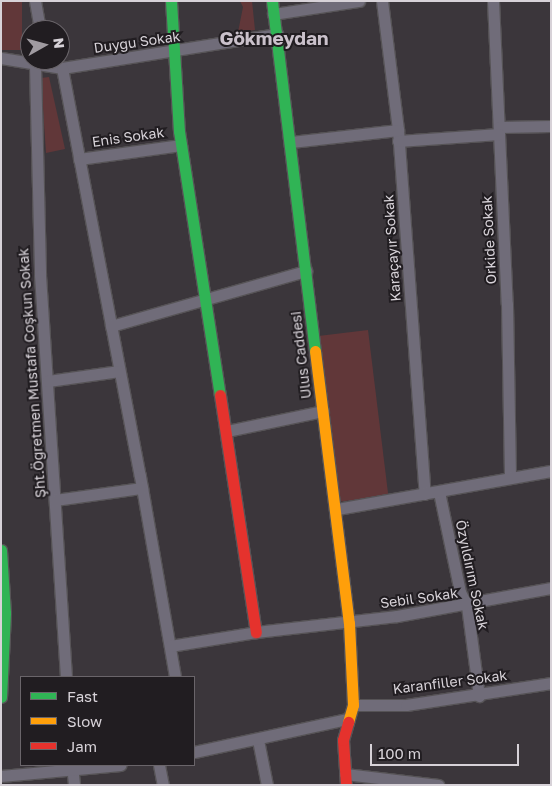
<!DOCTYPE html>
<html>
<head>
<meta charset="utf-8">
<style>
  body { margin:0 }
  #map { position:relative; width:552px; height:786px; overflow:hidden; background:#3b363b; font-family:"Golos Text",sans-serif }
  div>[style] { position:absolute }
  .green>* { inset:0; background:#613739; transform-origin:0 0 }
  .roads { filter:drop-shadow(1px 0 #565356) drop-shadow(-1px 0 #565356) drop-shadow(0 1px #565356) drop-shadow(0 -1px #565356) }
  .street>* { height:11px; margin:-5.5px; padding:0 5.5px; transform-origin:5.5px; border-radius:5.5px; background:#706c79 }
  .fast>* { height:11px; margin:-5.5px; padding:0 5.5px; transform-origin:5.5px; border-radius:5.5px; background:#30b455 }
  .slow>* { height:11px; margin:-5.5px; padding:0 5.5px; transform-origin:5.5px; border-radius:5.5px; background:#ff9f0a }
  .jam>* { height:11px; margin:-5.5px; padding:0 5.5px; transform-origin:5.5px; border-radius:5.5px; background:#e5322d }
  span { translate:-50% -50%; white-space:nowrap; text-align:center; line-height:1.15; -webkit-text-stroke:4px #211d21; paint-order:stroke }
  .street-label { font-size:14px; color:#d7d2d8 }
  .district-label { font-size:19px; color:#cac1cb; font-weight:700 }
  .frame { position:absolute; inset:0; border:2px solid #d7d2d8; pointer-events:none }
  .legend { position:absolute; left:20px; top:676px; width:175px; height:90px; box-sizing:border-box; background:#211d21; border:1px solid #6a656a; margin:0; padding:6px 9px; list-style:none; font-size:15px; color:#d7d2d8 }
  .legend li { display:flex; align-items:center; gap:10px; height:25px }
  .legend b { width:25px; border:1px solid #6a656a }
  .north { position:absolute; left:20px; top:20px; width:50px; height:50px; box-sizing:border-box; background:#211d21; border:1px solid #6a656a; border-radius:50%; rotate:83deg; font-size:14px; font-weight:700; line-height:20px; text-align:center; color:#d7d2d8 }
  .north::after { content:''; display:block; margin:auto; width:18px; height:22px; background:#a09ba1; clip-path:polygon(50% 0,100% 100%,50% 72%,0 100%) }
  .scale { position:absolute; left:370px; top:744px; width:149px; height:22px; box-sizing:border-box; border:2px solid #d7d2d8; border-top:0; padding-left:6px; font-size:15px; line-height:18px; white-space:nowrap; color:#d7d2d8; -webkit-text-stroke:4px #211d21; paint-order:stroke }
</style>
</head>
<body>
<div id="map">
  <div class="green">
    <div style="left:1px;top:1px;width:21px;height:49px"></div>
    <div style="clip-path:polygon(240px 1px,252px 1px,255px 30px,238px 32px,243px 7px)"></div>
    <div style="clip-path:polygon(49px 77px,65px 149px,46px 153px,41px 78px)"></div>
    <div style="left:368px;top:330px;width:167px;height:50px;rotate:83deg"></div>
  </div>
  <div class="roads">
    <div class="street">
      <div style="left:35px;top:1px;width:29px;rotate:80deg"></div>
      <div style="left:382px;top:1px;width:130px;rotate:82.9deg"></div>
      <div style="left:398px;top:130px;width:365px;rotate:85.8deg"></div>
      <div style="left:493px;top:1px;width:303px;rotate:87.4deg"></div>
      <div style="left:507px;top:304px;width:174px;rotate:89deg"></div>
      <div style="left:273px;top:14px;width:87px;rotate:-8.6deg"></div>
      <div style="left:1px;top:58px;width:62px;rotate:9.3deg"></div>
      <div style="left:62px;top:68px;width:218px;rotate:-9deg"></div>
      <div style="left:35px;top:66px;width:209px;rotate:88.6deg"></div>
      <div style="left:40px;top:275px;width:403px;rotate:86.3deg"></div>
      <div style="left:62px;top:68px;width:415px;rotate:79.2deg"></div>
      <div style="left:140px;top:476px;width:204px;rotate:80.1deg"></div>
      <div style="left:499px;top:127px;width:52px;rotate:-1.1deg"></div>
      <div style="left:398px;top:141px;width:101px;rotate:-4deg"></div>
      <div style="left:291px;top:142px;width:108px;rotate:-6.4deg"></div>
      <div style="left:79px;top:159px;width:103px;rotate:-7.8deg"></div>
      <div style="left:111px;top:326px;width:203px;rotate:-15.8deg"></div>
      <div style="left:48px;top:381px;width:72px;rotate:-8deg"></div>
      <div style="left:227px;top:431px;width:98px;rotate:-11.8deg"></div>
      <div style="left:439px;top:492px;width:102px;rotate:78.1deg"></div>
      <div style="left:460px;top:592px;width:16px;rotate:63deg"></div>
      <div style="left:467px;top:606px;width:91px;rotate:82.4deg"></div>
      <div style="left:55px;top:500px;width:88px;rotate:-7.9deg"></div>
      <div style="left:337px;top:509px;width:217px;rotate:-10.1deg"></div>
      <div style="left:170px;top:646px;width:87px;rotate:-9.2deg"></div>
      <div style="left:256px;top:632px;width:142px;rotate:-6.5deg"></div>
      <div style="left:397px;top:616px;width:157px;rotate:-10.3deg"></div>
      <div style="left:353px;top:705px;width:53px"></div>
      <div style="left:406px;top:705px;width:147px;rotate:-8.6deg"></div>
      <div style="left:258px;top:740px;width:46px;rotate:78.7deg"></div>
      <div style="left:194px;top:752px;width:157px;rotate:-12.2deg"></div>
      <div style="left:72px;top:765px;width:20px;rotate:84deg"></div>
      <div style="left:159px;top:765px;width:20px;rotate:79deg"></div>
      <div style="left:345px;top:774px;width:94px;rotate:6.7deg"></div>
      <div style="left:1px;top:776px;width:120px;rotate:-5.3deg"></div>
    </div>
    <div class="fast">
      <div style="left:171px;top:1px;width:130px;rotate:86.5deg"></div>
      <div style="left:179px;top:131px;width:267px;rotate:81.2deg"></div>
      <div style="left:272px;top:1px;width:353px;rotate:83deg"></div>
      <div style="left:1px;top:550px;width:63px;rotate:86.4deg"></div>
      <div style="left:5px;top:613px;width:84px;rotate:92.7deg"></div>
    </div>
    <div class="slow">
      <div style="left:315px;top:351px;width:274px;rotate:82.9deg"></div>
      <div style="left:349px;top:623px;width:82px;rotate:87.2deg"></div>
      <div style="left:353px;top:705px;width:18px;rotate:106deg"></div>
    </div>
    <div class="jam">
      <div style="left:220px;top:395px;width:240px;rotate:81.4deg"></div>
      <div style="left:346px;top:785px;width:45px;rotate:-93.8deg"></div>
      <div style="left:343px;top:740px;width:19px;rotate:-74deg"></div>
    </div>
  </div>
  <div class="street-label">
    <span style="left:137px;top:42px;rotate:-8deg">Duygu Sokak</span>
    <span style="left:128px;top:137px;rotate:-8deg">Enis Sokak</span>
    <span style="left:489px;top:240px;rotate:-93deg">Orkide Sokak</span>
    <span style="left:392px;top:248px;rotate:-94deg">Karaçayır Sokak</span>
    <span style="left:301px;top:355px;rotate:-97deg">Ulus Caddesi</span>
    <span style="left:32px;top:373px;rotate:-94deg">Şht.Öğretmen Mustafa Coşkun Sokak</span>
    <span style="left:472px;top:575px;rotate:78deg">Özyıldırım Sokak</span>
    <span style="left:419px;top:598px;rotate:-8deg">Sebil Sokak</span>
    <span style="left:450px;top:682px;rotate:-7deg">Karanfiller Sokak</span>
  </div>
  <div class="district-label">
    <span style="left:274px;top:38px">Gökmeydan</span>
  </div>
  <div class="frame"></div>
  <ul class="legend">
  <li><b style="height:6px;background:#30b455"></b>Fast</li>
  <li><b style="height:6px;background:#ff9f0a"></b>Slow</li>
  <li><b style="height:6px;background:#e5322d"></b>Jam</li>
  </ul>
  <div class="north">N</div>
  <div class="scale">100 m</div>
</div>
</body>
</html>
